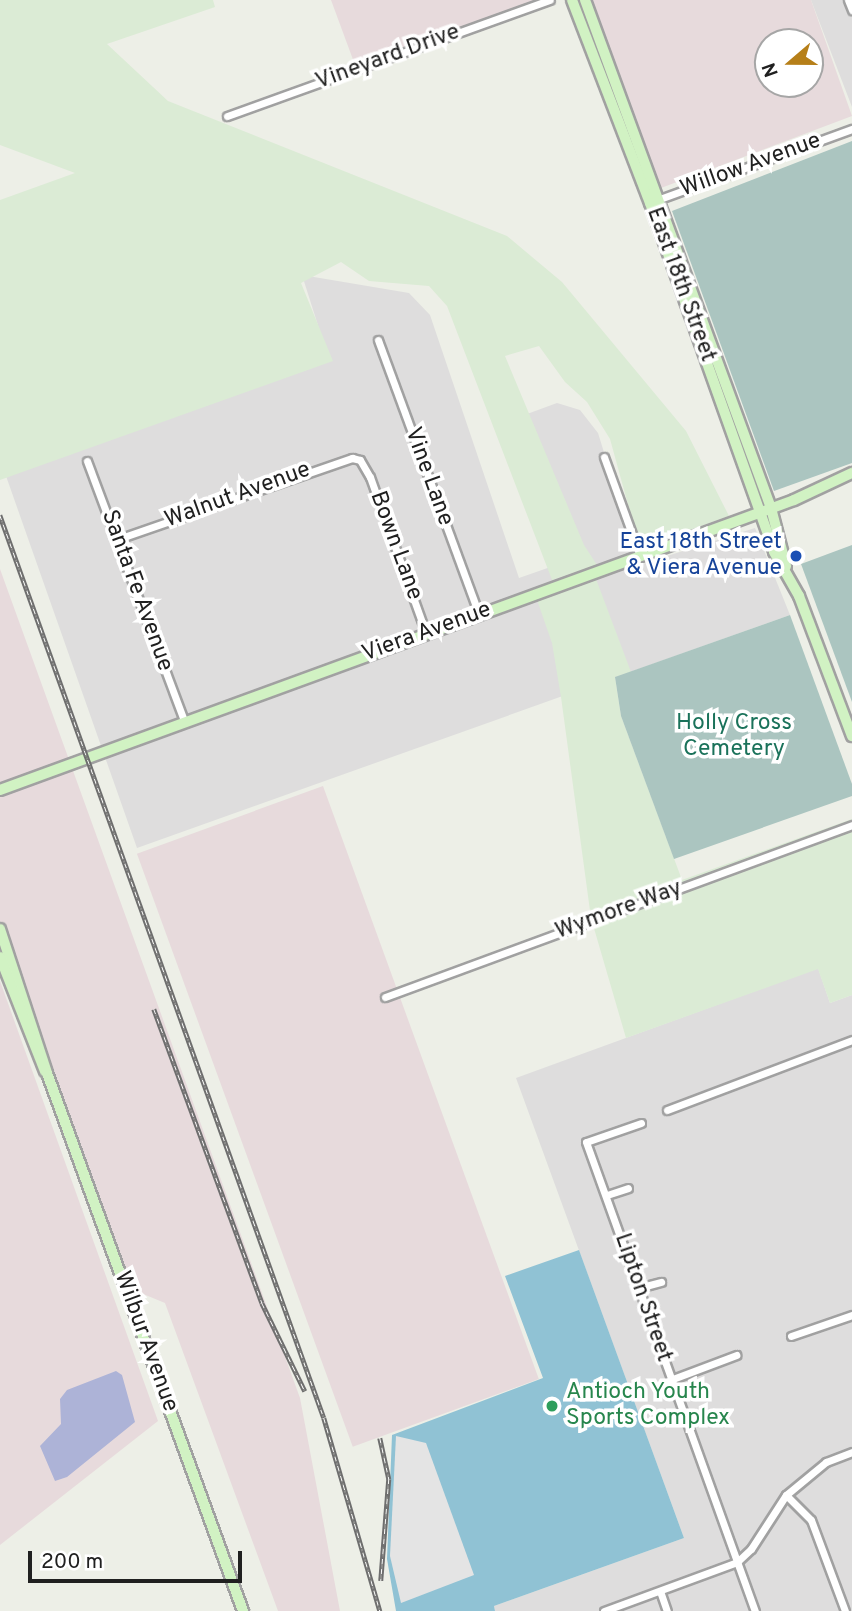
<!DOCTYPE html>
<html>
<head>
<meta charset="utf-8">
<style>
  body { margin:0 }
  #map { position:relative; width:852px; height:1611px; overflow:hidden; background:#edefe7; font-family:Overpass,sans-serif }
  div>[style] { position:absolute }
  .residential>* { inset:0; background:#dedddd }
  .industrial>* { inset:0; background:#e7dadc; transform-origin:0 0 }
  .farmland>* { inset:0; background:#dbebd5 }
  .cemetery>* { inset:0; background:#abc5c0 }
  .pitch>* { inset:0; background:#90c2d4 }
  .parking>* { inset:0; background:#e4e4e4 }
  .water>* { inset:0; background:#adb3d7 }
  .roads { filter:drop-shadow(2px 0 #a1a1a1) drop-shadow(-2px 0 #a1a1a1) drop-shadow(0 2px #a1a1a1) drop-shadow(0 -2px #a1a1a1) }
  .street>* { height:7px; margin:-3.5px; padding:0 3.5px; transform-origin:3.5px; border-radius:3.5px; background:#fff }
  .secondary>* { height:10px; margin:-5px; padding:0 5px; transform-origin:5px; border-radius:5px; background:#d1f2c3 }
  .rail>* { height:4.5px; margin-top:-2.25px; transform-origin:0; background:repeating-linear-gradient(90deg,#fff 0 5px,#6e6e6e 0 10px); box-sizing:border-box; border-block:2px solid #6e6e6e }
  .dots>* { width:19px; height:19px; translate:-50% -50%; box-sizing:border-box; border:4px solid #fff; border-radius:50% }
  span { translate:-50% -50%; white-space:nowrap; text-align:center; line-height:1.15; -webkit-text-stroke:7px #fff; paint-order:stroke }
  .street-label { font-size:23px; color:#202020 }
  .transit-label { font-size:23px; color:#164399 }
  .right { translate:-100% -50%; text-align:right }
  .park-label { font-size:23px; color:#1a725a }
  .leisure-label { font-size:23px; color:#27864d }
  .left { translate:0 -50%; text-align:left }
  .north { position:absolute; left:754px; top:28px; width:70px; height:70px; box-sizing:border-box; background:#fff; border:2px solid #a6a6a6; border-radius:50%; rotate:250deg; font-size:19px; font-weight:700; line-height:28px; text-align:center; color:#202020 }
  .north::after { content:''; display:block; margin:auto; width:24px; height:32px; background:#b67f19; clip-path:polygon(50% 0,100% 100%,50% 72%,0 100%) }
  .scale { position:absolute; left:28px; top:1551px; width:214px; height:32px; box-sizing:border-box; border:4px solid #202020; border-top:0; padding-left:9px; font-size:21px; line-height:24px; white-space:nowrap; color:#202020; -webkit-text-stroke:5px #fff; paint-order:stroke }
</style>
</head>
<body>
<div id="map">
  <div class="residential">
    <div style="clip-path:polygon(811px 0,852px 0,852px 107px)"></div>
    <div style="clip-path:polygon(302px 275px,409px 293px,430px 315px,519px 578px,579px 557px,527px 414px,557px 403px,580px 410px,598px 433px,639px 565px,755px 528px,790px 615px,137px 848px,6px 476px,329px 360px)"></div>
    <div style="clip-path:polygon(818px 968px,830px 1003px,852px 995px,852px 1611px,495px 1611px,494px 1606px,684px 1538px,516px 1078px)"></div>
  </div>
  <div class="industrial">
    <div style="clip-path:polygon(331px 0,536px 0,355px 65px)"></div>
    <div style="clip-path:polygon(evenodd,590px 0,811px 0,852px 116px,661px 188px,590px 0,768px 42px,810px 42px,810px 84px,768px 84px,768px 42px)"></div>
    <div style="clip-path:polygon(0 569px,300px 1398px,340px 1611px,278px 1611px,165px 1303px,131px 1289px,0 924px)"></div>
    <div style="left:323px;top:786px;width:631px;height:198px;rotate:70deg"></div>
    <div style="clip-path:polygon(0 981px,158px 1421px,0 1545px)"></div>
  </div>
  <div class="farmland">
    <div style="clip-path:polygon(0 0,213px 0,215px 7px,107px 44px,168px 101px,507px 236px,562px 282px,686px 431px,729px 516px,640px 548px,610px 439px,587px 402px,565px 382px,539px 346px,505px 356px,584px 545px,597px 565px,552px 580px,447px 306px,429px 286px,369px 281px,341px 262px,301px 283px,333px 361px,0 480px,0 200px,75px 173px,0 145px)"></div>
    <div style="clip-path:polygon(596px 579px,631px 672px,615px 677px,621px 716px,682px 880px,852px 819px,852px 995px,830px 1003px,818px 969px,626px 1038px,591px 918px,561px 697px,552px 643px,537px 600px)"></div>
  </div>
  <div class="cemetery">
    <div style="clip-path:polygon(852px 141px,852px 463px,774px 491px,672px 211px)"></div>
    <div style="clip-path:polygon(852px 545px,852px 702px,801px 564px)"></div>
    <div style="clip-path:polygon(790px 615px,852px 784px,852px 796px,674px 859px,621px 716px,615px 677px)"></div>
  </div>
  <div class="pitch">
    <div style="clip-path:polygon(579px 1250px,684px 1538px,494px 1606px,495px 1611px,396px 1611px,387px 1559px,392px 1435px,543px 1378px,505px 1276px)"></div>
  </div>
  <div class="parking">
    <div style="clip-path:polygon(396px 1436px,426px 1443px,474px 1575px,401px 1603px,390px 1556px)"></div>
  </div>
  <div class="water">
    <div style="clip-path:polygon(116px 1371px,122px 1375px,135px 1422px,67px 1477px,55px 1481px,40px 1446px,61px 1424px,60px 1399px,67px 1390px)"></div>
  </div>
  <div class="roads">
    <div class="street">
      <div style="left:848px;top:0;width:11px;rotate:68deg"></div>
      <div style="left:227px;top:116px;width:343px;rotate:-19.8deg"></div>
      <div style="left:654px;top:201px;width:211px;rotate:-20deg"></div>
      <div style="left:378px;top:340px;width:293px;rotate:69.8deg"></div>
      <div style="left:604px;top:457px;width:105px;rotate:70deg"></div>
      <div style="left:87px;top:461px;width:278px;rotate:69.5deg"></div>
      <div style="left:118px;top:539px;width:248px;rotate:-19.1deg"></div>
      <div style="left:352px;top:458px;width:8px;rotate:14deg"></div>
      <div style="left:360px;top:460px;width:20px;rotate:60deg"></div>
      <div style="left:370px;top:477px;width:166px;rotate:70.3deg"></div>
      <div style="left:385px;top:997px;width:498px;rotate:-20.2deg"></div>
      <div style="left:667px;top:1110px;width:198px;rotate:-20.7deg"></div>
      <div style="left:641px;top:1123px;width:58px;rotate:160.9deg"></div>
      <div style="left:586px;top:1142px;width:499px;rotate:70.2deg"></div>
      <div style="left:607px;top:1195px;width:22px;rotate:-18deg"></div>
      <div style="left:638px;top:1288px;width:24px;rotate:-15deg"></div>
      <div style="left:791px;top:1336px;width:65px;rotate:-19deg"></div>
      <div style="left:670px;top:1380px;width:71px;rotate:-20.7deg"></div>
      <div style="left:786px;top:1495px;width:35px;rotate:45deg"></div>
      <div style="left:811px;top:1520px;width:97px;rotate:69.5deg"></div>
      <div style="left:660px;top:1591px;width:21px;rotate:71deg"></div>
      <div style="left:604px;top:1611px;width:142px;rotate:-20.2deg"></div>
      <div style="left:737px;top:1562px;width:19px;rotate:-43deg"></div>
      <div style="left:751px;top:1549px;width:64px;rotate:-57.1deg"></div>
      <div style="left:786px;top:1495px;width:52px;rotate:-39.5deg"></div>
      <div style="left:826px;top:1462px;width:28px;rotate:-21deg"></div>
    </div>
    <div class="secondary">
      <div style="left:572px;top:0;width:217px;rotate:69deg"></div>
      <div style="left:650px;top:203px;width:370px;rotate:70.4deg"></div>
      <div style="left:774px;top:552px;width:51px;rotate:60.4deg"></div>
      <div style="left:799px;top:596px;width:150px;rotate:69.3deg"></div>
      <div style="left:585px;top:0;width:541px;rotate:69.89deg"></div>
      <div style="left:771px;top:508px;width:60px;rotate:75.5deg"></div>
      <div style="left:0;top:790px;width:845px;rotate:-20.06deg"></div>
      <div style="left:794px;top:500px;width:64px;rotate:-25deg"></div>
      <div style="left:0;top:929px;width:151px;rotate:71.9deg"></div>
      <div style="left:47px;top:1073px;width:573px;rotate:69.98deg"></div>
      <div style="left:0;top:957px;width:123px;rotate:68.5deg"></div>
    </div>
  </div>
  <div class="rail">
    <div style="left:0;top:515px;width:959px;rotate:70.26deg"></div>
    <div style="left:324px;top:1418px;width:201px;rotate:73.8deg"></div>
    <div style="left:154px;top:1009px;width:313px;rotate:69.8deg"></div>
    <div style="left:262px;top:1303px;width:98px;rotate:64deg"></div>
    <div style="left:380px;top:1438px;width:42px;rotate:77.6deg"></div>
    <div style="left:389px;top:1479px;width:102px;rotate:94.5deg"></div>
  </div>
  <div class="dots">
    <div style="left:796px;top:556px;background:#1a4fb4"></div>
    <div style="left:552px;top:1406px;background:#2e9e5b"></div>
  </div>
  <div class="street-label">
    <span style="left:388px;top:58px;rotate:-20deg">Vineyard Drive</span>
    <span style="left:751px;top:166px;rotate:-20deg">Willow Avenue</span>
    <span style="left:680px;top:285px;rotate:70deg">East 18th Street</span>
    <span style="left:428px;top:477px;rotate:70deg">Vine Lane</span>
    <span style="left:238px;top:496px;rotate:-20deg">Walnut Avenue</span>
    <span style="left:395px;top:546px;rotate:70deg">Bown Lane</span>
    <span style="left:136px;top:591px;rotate:70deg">Santa Fe Avenue</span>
    <span style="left:427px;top:633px;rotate:-20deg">Viera Avenue</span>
    <span style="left:619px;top:911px;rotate:-20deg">Wymore Way</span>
    <span style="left:642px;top:1298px;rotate:71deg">Lipton Street</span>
    <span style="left:145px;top:1342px;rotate:70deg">Wilbur Avenue</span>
  </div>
  <div class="transit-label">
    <span class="right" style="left:782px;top:556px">East 18th Street<br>&amp; Viera Avenue</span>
  </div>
  <div class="park-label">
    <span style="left:734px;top:737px">Holly Cross<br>Cemetery</span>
  </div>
  <div class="leisure-label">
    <span class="left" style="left:566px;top:1406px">Antioch Youth<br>Sports Complex</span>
  </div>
  <div class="north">N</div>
  <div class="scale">200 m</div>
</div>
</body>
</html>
